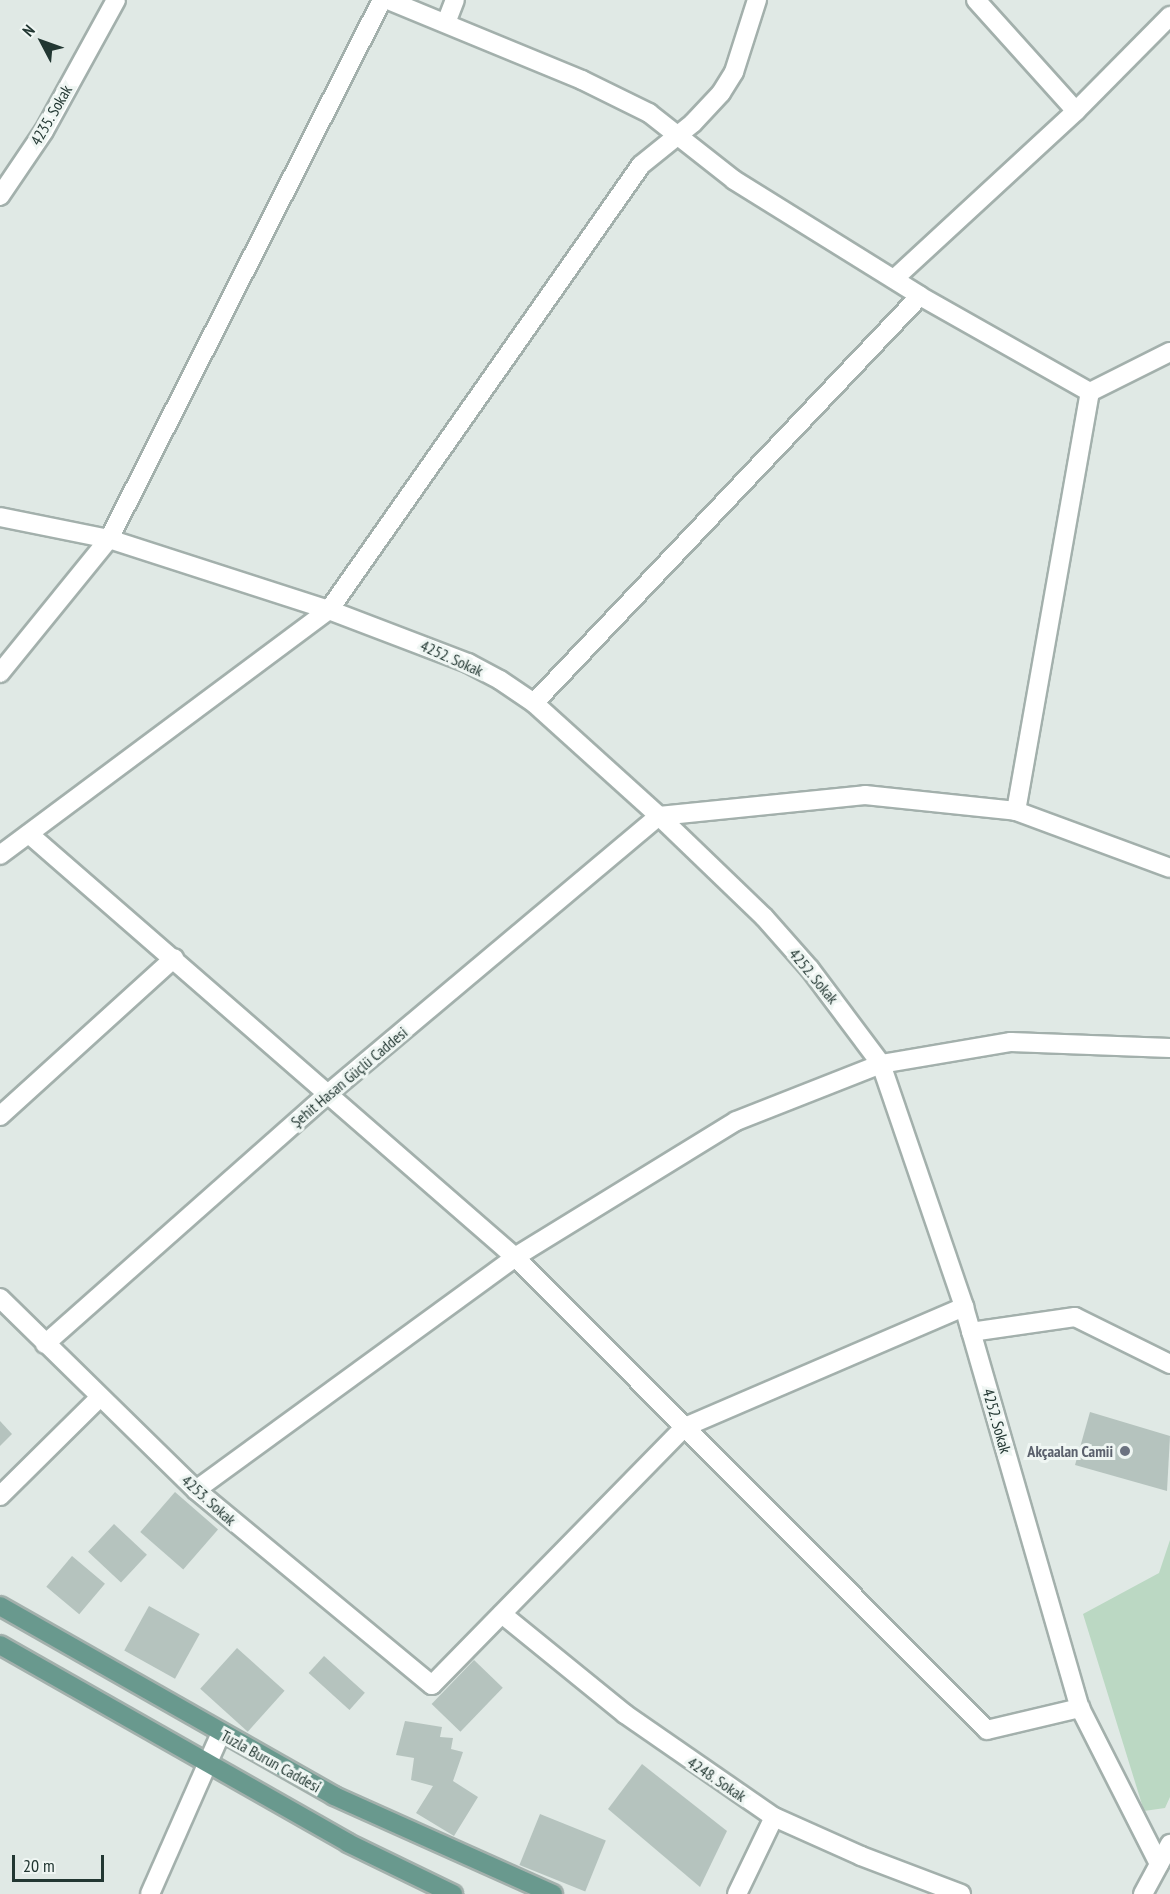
<!DOCTYPE html>
<html>
<head>
<meta charset="utf-8">
<style>
  body { margin:0 }
  #map { position:relative; width:1170px; height:1894px; overflow:hidden; background:#e0e9e5; font-family:"PT Sans Narrow",sans-serif }
  div>[style] { position:absolute }
  .green>* { inset:0; background:#bbd8c3 }
  .building>* { inset:0; background:#b5c3be; transform-origin:0 0 }
  .roads { filter:drop-shadow(2px 0 #a3b0ac) drop-shadow(-2px 0 #a3b0ac) drop-shadow(0 2px #a3b0ac) drop-shadow(0 -2px #a3b0ac) }
  .minor>* { height:18px; margin:-9px; padding:0 9px; transform-origin:9px; border-radius:9px; background:#fff }
  .major>* { height:18px; margin:-9px; padding:0 9px; transform-origin:9px; border-radius:9px; background:#69998e }
  .dots>* { width:16px; height:16px; translate:-50% -50%; box-sizing:border-box; border:3px solid #eff6f3; border-radius:50% }
  span { translate:-50% -50%; white-space:nowrap; text-align:center; line-height:1.15; -webkit-text-stroke:6px #eff6f3; paint-order:stroke }
  .street-label { font-size:16px; color:#223732 }
  .worship-label { font-size:16px; color:#5b616d; font-weight:700 }
  .right { translate:-100% -50%; text-align:right }
  .north { position:absolute; left:12px; top:12px; width:60px; height:60px; -webkit-text-stroke:4px #eff6f3; paint-order:stroke; rotate:311deg; font-size:16px; font-weight:700; line-height:24px; text-align:center; color:#223732 }
  .north::after { content:''; display:block; margin:auto; width:21px; height:27px; background:#223732; clip-path:polygon(50% 0,100% 100%,50% 72%,0 100%) }
  .scale { position:absolute; left:12px; top:1855px; width:92px; height:27px; box-sizing:border-box; border:3px solid #223732; border-top:0; padding-left:8px; font-size:18px; line-height:21px; white-space:nowrap; color:#223732; -webkit-text-stroke:4px #eff6f3; paint-order:stroke }
</style>
</head>
<body>
<div id="map">
  <div class="green">
    <div style="clip-path:polygon(1170px 1540px,1170px 1797px,1165px 1808px,1144px 1811px,1083px 1614px,1159px 1573px)"></div>
  </div>
  <div class="building">
    <div style="clip-path:polygon(1090px 1412px,1170px 1436px,1167px 1491px,1075px 1465px)"></div>
    <div style="clip-path:polygon(0 1421px,12px 1434px,0 1446px)"></div>
    <div style="left:175px;top:1492px;width:57px;height:53px;rotate:41deg"></div>
    <div style="left:114px;top:1524px;width:45px;height:38px;rotate:43deg"></div>
    <div style="left:72px;top:1556px;width:43px;height:40px;rotate:40deg"></div>
    <div style="left:149px;top:1606px;width:58px;height:51px;rotate:29deg"></div>
    <div style="left:237px;top:1648px;width:64px;height:55px;rotate:42deg"></div>
    <div style="left:324px;top:1656px;width:55px;height:23px;rotate:42deg"></div>
    <div style="left:474px;top:1660px;width:40px;height:61px;rotate:44deg"></div>
    <div style="clip-path:polygon(405px 1721px,442px 1727px,440px 1737px,453px 1738px,451px 1749px,463px 1752px,453px 1781px,478px 1797px,454px 1836px,416px 1813px,433px 1786px,411px 1780px,414px 1758px,396px 1755px)"></div>
    <div style="clip-path:polygon(642px 1764px,727px 1831px,700px 1887px,608px 1809px)"></div>
    <div style="left:540px;top:1814px;width:71px;height:55px;rotate:22deg"></div>
  </div>
  <div class="roads">
    <div class="minor">
      <div style="left:388px;top:0;width:210px;rotate:22.4deg"></div>
      <div style="left:582px;top:80px;width:75px;rotate:26.2deg"></div>
      <div style="left:649px;top:113px;width:108px;rotate:38.2deg"></div>
      <div style="left:734px;top:180px;width:219px;rotate:31.9deg"></div>
      <div style="left:920px;top:296px;width:195px;rotate:29.5deg"></div>
      <div style="left:1090px;top:392px;width:89px;rotate:-26.6deg"></div>
      <div style="left:976px;top:0;width:149px;rotate:48deg"></div>
      <div style="left:446px;top:23px;width:25px;rotate:-69deg"></div>
      <div style="left:0;top:196px;width:78px;rotate:-55.9deg"></div>
      <div style="left:44px;top:131px;width:149px;rotate:-61.2deg"></div>
      <div style="left:894px;top:279px;width:248px;rotate:-42.7deg"></div>
      <div style="left:1076px;top:111px;width:134px;rotate:-45.3deg"></div>
      <div style="left:0;top:517px;width:111px;rotate:11.4deg"></div>
      <div style="left:109px;top:539px;width:231px;rotate:17.9deg"></div>
      <div style="left:329px;top:610px;width:149px;rotate:20.9deg"></div>
      <div style="left:468px;top:663px;width:36px;rotate:28deg"></div>
      <div style="left:500px;top:680px;width:41px;rotate:34.1deg"></div>
      <div style="left:534px;top:703px;width:169px;rotate:42.1deg"></div>
      <div style="left:659px;top:816px;width:146px;rotate:43.9deg"></div>
      <div style="left:764px;top:917px;width:69px;rotate:48.5deg"></div>
      <div style="left:810px;top:969px;width:119px;rotate:53.2deg"></div>
      <div style="left:881px;top:1064px;width:257px;rotate:71.1deg"></div>
      <div style="left:964px;top:1307px;width:417px;rotate:73.9deg"></div>
      <div style="left:1080px;top:1708px;width:175px;rotate:63.1deg"></div>
      <div style="left:0;top:673px;width:173px;rotate:-50.9deg"></div>
      <div style="left:109px;top:539px;width:604px;rotate:-63.14deg"></div>
      <div style="left:534px;top:703px;width:561px;rotate:-46.52deg"></div>
      <div style="left:1016px;top:811px;width:425px;rotate:-80deg"></div>
      <div style="left:29px;top:834px;width:644px;rotate:41.04deg"></div>
      <div style="left:515px;top:1257px;width:668px;rotate:45.06deg"></div>
      <div style="left:987px;top:1730px;width:96px;rotate:-13.3deg"></div>
      <div style="left:0;top:855px;width:410px;rotate:-36.7deg"></div>
      <div style="left:329px;top:610px;width:543px;rotate:-54.96deg"></div>
      <div style="left:641px;top:165px;width:67px;rotate:-38.9deg"></div>
      <div style="left:693px;top:123px;width:41px;rotate:-47deg"></div>
      <div style="left:721px;top:93px;width:25px;rotate:-58deg"></div>
      <div style="left:734px;top:72px;width:76px;rotate:-72.3deg"></div>
      <div style="left:0;top:1116px;width:235px;rotate:-42.2deg"></div>
      <div style="left:0;top:1298px;width:274px;rotate:44.4deg"></div>
      <div style="left:196px;top:1490px;width:306px;rotate:39.6deg"></div>
      <div style="left:432px;top:1685px;width:361px;rotate:-45.6deg"></div>
      <div style="left:685px;top:1427px;width:304px;rotate:-23.3deg"></div>
      <div style="left:971px;top:1332px;width:105px;rotate:-8.2deg"></div>
      <div style="left:1075px;top:1317px;width:106px;rotate:26.3deg"></div>
      <div style="left:45px;top:1344px;width:380px;rotate:-41.5deg"></div>
      <div style="left:330px;top:1092px;width:429px;rotate:-40deg"></div>
      <div style="left:659px;top:816px;width:207px;rotate:-5.8deg"></div>
      <div style="left:865px;top:795px;width:152px;rotate:6deg"></div>
      <div style="left:1016px;top:811px;width:164px;rotate:20.3deg"></div>
      <div style="left:196px;top:1490px;width:395px;rotate:-36.1deg"></div>
      <div style="left:515px;top:1257px;width:259px;rotate:-31.6deg"></div>
      <div style="left:736px;top:1121px;width:156px;rotate:-21.5deg"></div>
      <div style="left:881px;top:1064px;width:132px;rotate:-9.6deg"></div>
      <div style="left:1011px;top:1042px;width:159px;rotate:2.2deg"></div>
      <div style="left:0;top:1496px;width:141px;rotate:-44.7deg"></div>
      <div style="left:502px;top:1614px;width:159px;rotate:39.1deg"></div>
      <div style="left:625px;top:1714px;width:181px;rotate:34.7deg"></div>
      <div style="left:774px;top:1817px;width:95px;rotate:24.1deg"></div>
      <div style="left:861px;top:1856px;width:107px;rotate:20.8deg"></div>
      <div style="left:150px;top:1894px;width:176px;rotate:-66.2deg"></div>
      <div style="left:737px;top:1894px;width:85px;rotate:-64.3deg"></div>
      <div style="left:1143px;top:1894px;width:57px;rotate:-61.6deg"></div>
    </div>
    <div class="major">
      <div style="left:0;top:1606px;width:384px;rotate:29.6deg"></div>
      <div style="left:334px;top:1796px;width:240px;rotate:24.1deg"></div>
      <div style="left:0;top:1645px;width:400px;rotate:29.6deg"></div>
      <div style="left:348px;top:1843px;width:117px;rotate:25.9deg"></div>
    </div>
  </div>
  <div class="dots">
    <div style="left:1125px;top:1451px;background:#6b7280"></div>
  </div>
  <div class="street-label">
    <span style="left:51px;top:115px;rotate:-60deg">4235. Sokak</span>
    <span style="left:452px;top:658px;rotate:24deg">4252. Sokak</span>
    <span style="left:814px;top:976px;rotate:50deg">4252. Sokak</span>
    <span style="left:349px;top:1077px;rotate:-40deg">Şehit Hasan Güçlü Caddesi</span>
    <span style="left:997px;top:1421px;rotate:74deg">4252. Sokak</span>
    <span style="left:209px;top:1500px;rotate:42deg">4253. Sokak</span>
    <span style="left:271px;top:1761px;rotate:29deg">Tuzla Burun Caddesi</span>
    <span style="left:717px;top:1779px;rotate:34deg">4248. Sokak</span>
  </div>
  <div class="worship-label">
    <span class="right" style="left:1113px;top:1451px">Akçaalan Camii</span>
  </div>
  <div class="north">N</div>
  <div class="scale">20 m</div>
</div>
</body>
</html>
